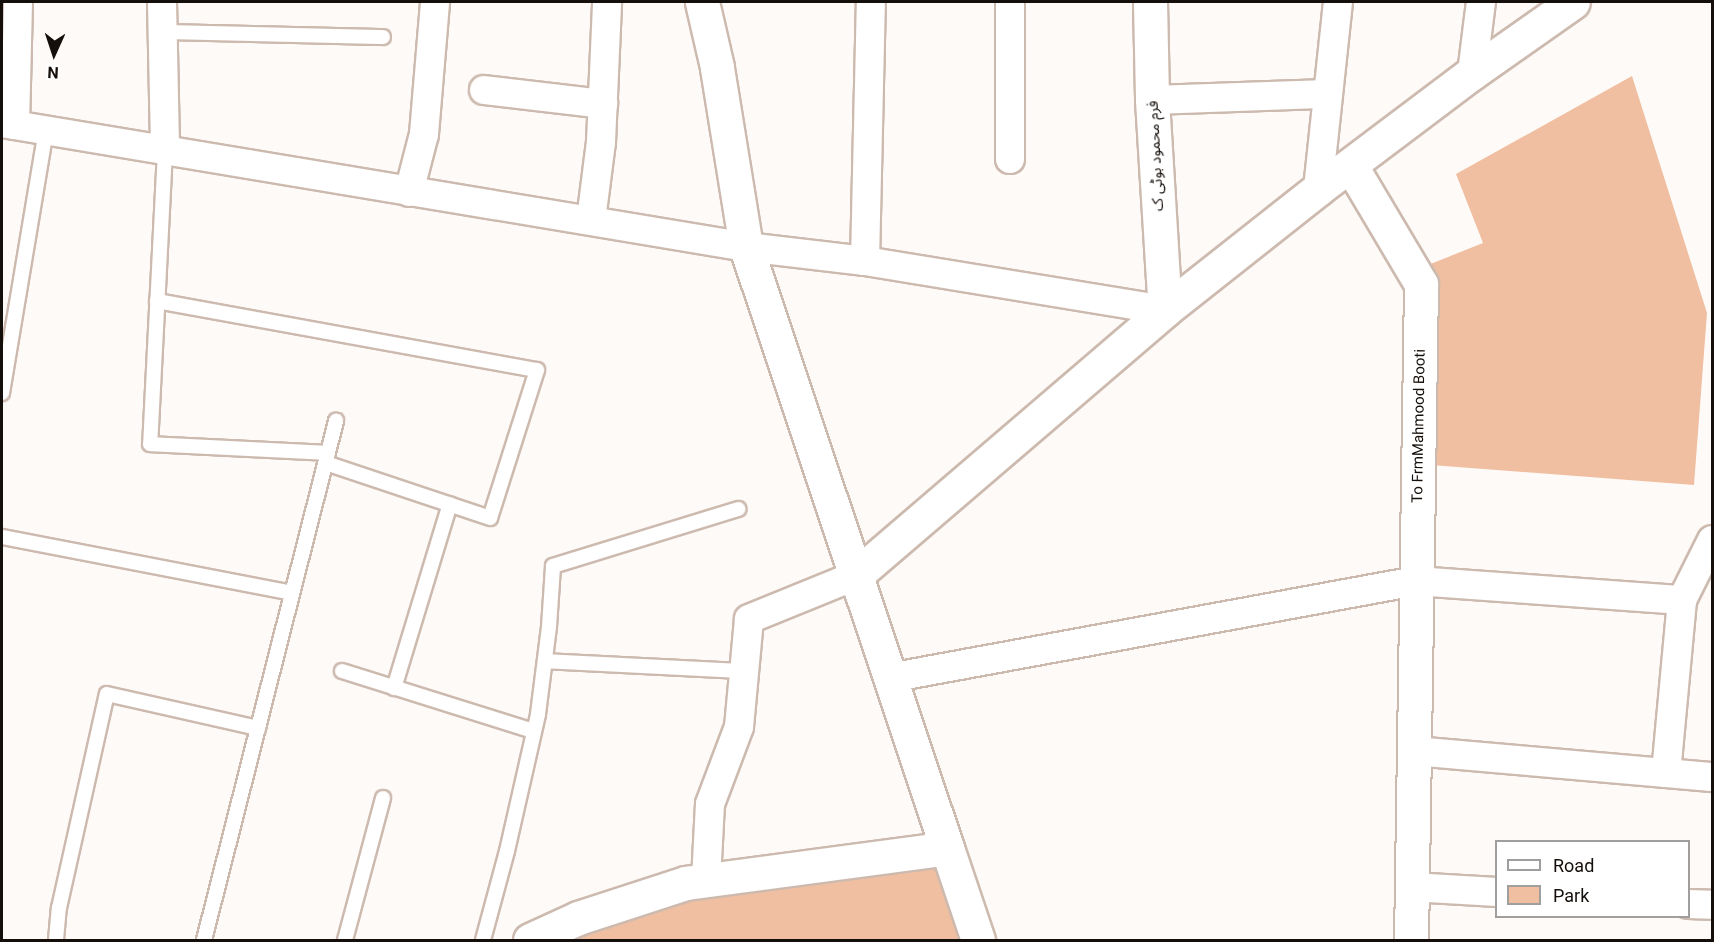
<!DOCTYPE html>
<html>
<head>
<meta charset="utf-8">
<style>
  body { margin:0 }
  #map { position:relative; width:1714px; height:942px; overflow:hidden; background:#fefaf8; font-family:Roboto,"Noto Sans Arabic",sans-serif }
  div>[style] { position:absolute }
  .green>* { inset:0; background:#f0bfa1 }
  .roads { filter:drop-shadow(2px 0 #cdbaaf) drop-shadow(-2px 0 #cdbaaf) drop-shadow(0 2px #cdbaaf) drop-shadow(0 -2px #cdbaaf) }
  .service>* { height:14px; margin:-7px; padding:0 7px; transform-origin:7px; border-radius:7px; background:#fff }
  .minor>* { height:28px; margin:-14px; padding:0 14px; transform-origin:14px; border-radius:14px; background:#fff }
  .tertiary>* { height:33px; margin:-16.5px; padding:0 16.5px; transform-origin:16.5px; border-radius:16.5px; background:#fff }
  span { translate:-50% -50%; white-space:nowrap; text-align:center; line-height:1.15; -webkit-text-stroke:5px #fff; paint-order:stroke }
  .street-label { font-size:15px; color:#150f0b }
  .frame { position:absolute; inset:0; border:3px solid #150f0b; pointer-events:none }
  .legend { position:absolute; left:1495px; top:840px; width:195px; height:78px; box-sizing:border-box; background:#fff; border:2px solid #a19f9d; margin:0; padding:8px 10px; list-style:none; font-size:18px; color:#150f0b }
  .legend li { display:flex; align-items:center; gap:12px; height:30px }
  .legend b { width:30px; border:2px solid #a19f9d }
  .north { position:absolute; left:24px; top:24px; width:60px; height:60px; -webkit-text-stroke:4px #fff; paint-order:stroke; rotate:183deg; font-size:16px; font-weight:700; line-height:24px; text-align:center; color:#150f0b }
  .north::after { content:''; display:block; margin:auto; width:21px; height:27px; background:#150f0b; clip-path:polygon(50% 0,100% 100%,50% 72%,0 100%) }
</style>
</head>
<body>
<div id="map">
  <div class="green">
    <div style="clip-path:polygon(1632px 76px,1707px 313px,1694px 485px,1418px 464px,1413px 271px,1483px 243px,1456px 174px)"></div>
    <div style="clip-path:polygon(947px 848px,978px 940px,562px 940px,578px 918px)"></div>
  </div>
  <div class="roads">
    <div class="service">
      <div style="left:163px;top:32px;width:220px;rotate:1.3deg"></div>
      <div style="left:165px;top:151px;width:293px;rotate:92.9deg"></div>
      <div style="left:150px;top:444px;width:178px;rotate:2.9deg"></div>
      <div style="left:157px;top:301px;width:386px;rotate:10.3deg"></div>
      <div style="left:537px;top:370px;width:155px;rotate:107.6deg"></div>
      <div style="left:490px;top:518px;width:173px;rotate:-161.5deg"></div>
      <div style="left:2px;top:393px;width:266px;rotate:-80.5deg"></div>
      <div style="left:2px;top:537px;width:295px;rotate:10.9deg"></div>
      <div style="left:545px;top:661px;width:199px;rotate:2.9deg"></div>
      <div style="left:342px;top:671px;width:201px;rotate:17.4deg"></div>
      <div style="left:394px;top:688px;width:192px;rotate:-73.1deg"></div>
      <div style="left:56px;top:940px;width:32px;rotate:-85deg"></div>
      <div style="left:59px;top:908px;width:219px;rotate:-77.4deg"></div>
      <div style="left:107px;top:694px;width:155px;rotate:12.7deg"></div>
      <div style="left:204px;top:940px;width:536px;rotate:-75.73deg"></div>
      <div style="left:345px;top:940px;width:147px;rotate:-75deg"></div>
      <div style="left:483px;top:940px;width:92px;rotate:-74.9deg"></div>
      <div style="left:507px;top:851px;width:140px;rotate:-77.2deg"></div>
      <div style="left:538px;top:714px;width:88px;rotate:-82.8deg"></div>
      <div style="left:549px;top:627px;width:61px;rotate:-86.2deg"></div>
      <div style="left:553px;top:566px;width:194px;rotate:-17.1deg"></div>
    </div>
    <div class="minor">
      <div style="left:162px;top:2px;width:149px;rotate:88.8deg"></div>
      <div style="left:1472px;top:73px;width:72px;rotate:-82.8deg"></div>
      <div style="left:484px;top:90px;width:120px;rotate:6.7deg"></div>
      <div style="left:1152px;top:100px;width:176px;rotate:-2deg"></div>
      <div style="left:2px;top:123px;width:754px;rotate:9.46deg"></div>
      <div style="left:746px;top:247px;width:120px;rotate:6.7deg"></div>
      <div style="left:865px;top:261px;width:304px;rotate:9.3deg"></div>
      <div style="left:15px;top:125px;width:123px;rotate:-88.6deg"></div>
      <div style="left:1010px;top:159px;width:157px;rotate:-90deg"></div>
      <div style="left:1318px;top:189px;width:188px;rotate:-83.9deg"></div>
      <div style="left:409px;top:192px;width:60px;rotate:-75.5deg"></div>
      <div style="left:424px;top:134px;width:132px;rotate:-85.2deg"></div>
      <div style="left:591px;top:220px;width:79px;rotate:-82.7deg"></div>
      <div style="left:601px;top:142px;width:140px;rotate:-87.5deg"></div>
      <div style="left:865px;top:261px;width:259px;rotate:-88.7deg"></div>
      <div style="left:889px;top:678px;width:536px;rotate:-10.43deg"></div>
      <div style="left:1416px;top:581px;width:267px;rotate:4.1deg"></div>
      <div style="left:1414px;top:751px;width:299px;rotate:5deg"></div>
      <div style="left:1666px;top:773px;width:174px;rotate:-84.7deg"></div>
      <div style="left:1682px;top:600px;width:67px;rotate:-63.4deg"></div>
      <div style="left:706px;top:880px;width:76px;rotate:-87deg"></div>
      <div style="left:710px;top:804px;width:82px;rotate:-69.4deg"></div>
      <div style="left:739px;top:727px;width:108px;rotate:-84.7deg"></div>
      <div style="left:749px;top:619px;width:114px;rotate:-22.1deg"></div>
      <div style="left:1412px;top:887px;width:84px;rotate:3.4deg"></div>
      <div style="left:1688px;top:904px;width:24px;rotate:2deg"></div>
    </div>
    <div class="tertiary">
      <div style="left:1150px;top:2px;width:98px;rotate:88.8deg"></div>
      <div style="left:1152px;top:100px;width:210px;rotate:86.5deg"></div>
      <div style="left:1351px;top:166px;width:137px;rotate:59.3deg"></div>
      <div style="left:1421px;top:284px;width:656px;rotate:90.87deg"></div>
      <div style="left:855px;top:576px;width:408px;rotate:-40.6deg"></div>
      <div style="left:1165px;top:310px;width:195px;rotate:-38.3deg"></div>
      <div style="left:1318px;top:189px;width:193px;rotate:-37deg"></div>
      <div style="left:1472px;top:73px;width:123px;rotate:-35.1deg"></div>
      <div style="left:947px;top:848px;width:97px;rotate:71.4deg"></div>
      <div style="left:530px;top:940px;width:53px;rotate:-24.6deg"></div>
      <div style="left:578px;top:918px;width:114px;rotate:-18deg"></div>
      <div style="left:686px;top:883px;width:263px;rotate:-7.6deg"></div>
      <div style="left:947px;top:848px;width:634px;rotate:-108.49deg"></div>
      <div style="left:746px;top:247px;width:182px;rotate:-99.2deg"></div>
      <div style="left:717px;top:67px;width:67px;rotate:-103deg"></div>
    </div>
  </div>
  <div class="street-label">
    <span style="left:1156px;top:156px;rotate:-93deg">فرم محمود بوٹی ک</span>
    <span style="left:1419px;top:426px;rotate:-89deg">To FrmMahmood Booti</span>
  </div>
  <div class="frame"></div>
  <ul class="legend">
  <li><b style="height:8px;background:#fff"></b>Road</li>
  <li><b style="height:16px;background:#f0bfa1"></b>Park</li>
  </ul>
  <div class="north">N</div>
</div>
</body>
</html>
